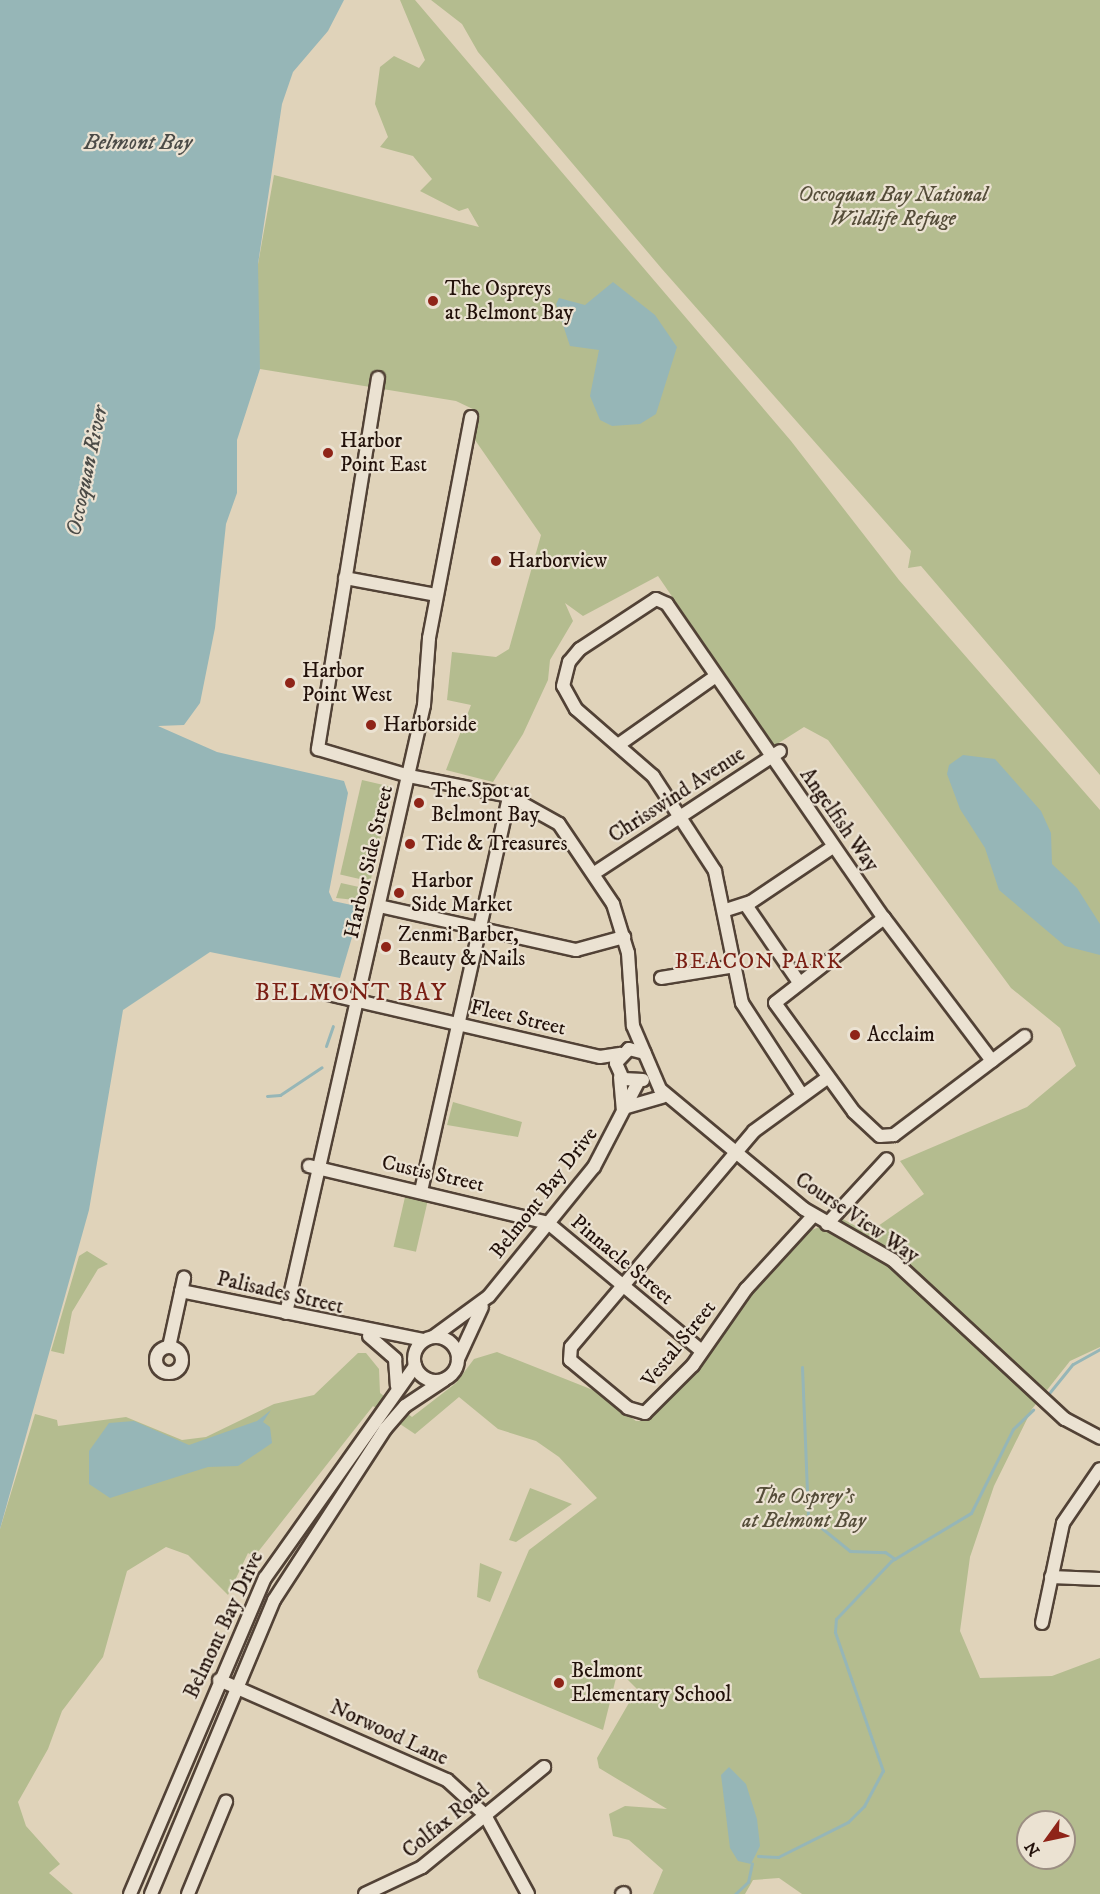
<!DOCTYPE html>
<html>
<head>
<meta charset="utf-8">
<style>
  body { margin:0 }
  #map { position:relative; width:1100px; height:1894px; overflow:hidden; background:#e0d3ba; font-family:"IM FELL DW Pica",serif }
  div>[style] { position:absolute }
  .green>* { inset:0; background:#b4bc8f; transform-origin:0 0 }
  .water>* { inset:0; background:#96b6b7 }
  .stream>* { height:3px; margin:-1.5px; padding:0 1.5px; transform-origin:1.5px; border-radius:1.5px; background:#96b6b7 }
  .roads { filter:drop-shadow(2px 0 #524236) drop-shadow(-2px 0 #524236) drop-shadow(0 2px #524236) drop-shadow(0 -2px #524236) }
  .minor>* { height:12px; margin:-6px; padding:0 6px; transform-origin:6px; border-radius:6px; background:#ebe2d2 }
  .minor>.ring { margin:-6px; padding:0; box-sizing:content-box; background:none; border:12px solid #ebe2d2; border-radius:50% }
  .dots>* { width:16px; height:16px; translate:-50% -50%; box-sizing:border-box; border:3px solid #ebe2d2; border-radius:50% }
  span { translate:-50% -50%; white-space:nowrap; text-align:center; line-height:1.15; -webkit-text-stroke:4.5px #ebe2d2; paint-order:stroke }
  .park-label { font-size:21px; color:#554d39; font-style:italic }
  .poi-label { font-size:21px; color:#22110a }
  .left { translate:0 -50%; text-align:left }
  .street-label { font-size:21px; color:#22110a }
  .water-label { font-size:22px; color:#4b4b47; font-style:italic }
  .neighbourhood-label { font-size:22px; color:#7a1f14; letter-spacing:1.5px }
  .quarter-label { font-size:24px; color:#7a1f14; letter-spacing:1.5px }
  .north { position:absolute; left:1016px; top:1810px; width:60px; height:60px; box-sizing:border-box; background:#ebe2d2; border:2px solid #9b8e82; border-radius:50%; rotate:237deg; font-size:16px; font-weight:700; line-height:24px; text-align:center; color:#22110a }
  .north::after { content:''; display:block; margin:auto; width:21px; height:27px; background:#8f2418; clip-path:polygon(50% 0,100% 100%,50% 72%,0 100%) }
</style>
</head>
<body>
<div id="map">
  <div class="green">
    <div style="clip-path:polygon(evenodd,400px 0,415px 0,791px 441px,899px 580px,1100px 810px,1100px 1347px,1070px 1361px,1032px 1409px,994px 1486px,970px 1557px,960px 1631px,980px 1678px,1052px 1676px,1100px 1658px,1100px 1894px,802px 1894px,779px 1878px,753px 1880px,745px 1894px,653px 1894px,663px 1870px,629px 1840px,613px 1836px,609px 1814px,625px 1806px,667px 1809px,599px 1768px,597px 1758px,637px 1689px,618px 1670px,603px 1730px,479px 1678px,477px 1671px,529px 1550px,597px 1498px,559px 1457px,536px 1441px,498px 1429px,459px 1397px,415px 1434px,373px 1406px,254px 1557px,248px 1553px,228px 1595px,188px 1555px,166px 1547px,127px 1571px,103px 1657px,62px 1711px,48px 1749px,18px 1802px,26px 1826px,60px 1864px,49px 1873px,73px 1894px,0 1894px,0 1529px,35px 1414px,57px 1420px,58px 1426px,126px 1417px,182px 1440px,206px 1437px,274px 1404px,314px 1395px,358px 1353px,366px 1353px,379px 1369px,380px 1393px,412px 1417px,456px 1383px,474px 1359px,497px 1352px,593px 1390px,636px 1421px,646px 1421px,682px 1388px,755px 1286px,807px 1232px,841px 1218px,868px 1233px,924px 1194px,900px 1161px,1027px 1107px,1076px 1066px,1060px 1028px,1011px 988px,828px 740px,804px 727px,774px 746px,658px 576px,583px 616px,565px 603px,573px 621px,550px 660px,548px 680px,523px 734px,493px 782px,446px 770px,471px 705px,447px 700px,452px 652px,496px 657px,509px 649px,541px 535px,475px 440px,477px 411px,456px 401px,260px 369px,256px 343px,258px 264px,274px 175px,479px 227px,468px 208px,459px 211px,420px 191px,432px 179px,413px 156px,380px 147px,388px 137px,375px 104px,380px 67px,394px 56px,419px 68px,425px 60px,400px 0,1028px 1822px,1064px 1822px,1064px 1858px,1028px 1858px,1028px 1822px)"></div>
    <div style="clip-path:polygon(431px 0,1100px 0,1100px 775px,921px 566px,908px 568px,911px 551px,662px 269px,478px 52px,462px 24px)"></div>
    <div style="left:362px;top:780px;width:31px;height:97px;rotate:13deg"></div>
    <div style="clip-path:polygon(341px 883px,368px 889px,365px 901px,336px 898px)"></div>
    <div style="clip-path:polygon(453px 1102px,522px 1122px,518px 1137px,447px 1125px)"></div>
    <div style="left:405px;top:1197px;width:23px;height:51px;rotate:13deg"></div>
    <div style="clip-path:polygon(87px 1251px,108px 1264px,98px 1269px,72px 1312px,64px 1354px,51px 1351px,79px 1256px)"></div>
    <div style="clip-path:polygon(530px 1488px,572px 1504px,516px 1542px,509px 1540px)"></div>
    <div style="clip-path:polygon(480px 1563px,502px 1572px,490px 1602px,477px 1597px)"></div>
  </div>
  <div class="water">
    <div style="clip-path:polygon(0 0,344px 0,328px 31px,293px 72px,282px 104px,258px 264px,260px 369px,237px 440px,237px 493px,226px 524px,215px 628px,200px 703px,184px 725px,158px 726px,217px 752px,344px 781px,348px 793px,329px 892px,333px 901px,361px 907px,340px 978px,210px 952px,123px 1010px,89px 1210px,0 1529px)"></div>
    <div style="clip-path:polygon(613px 282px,655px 315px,677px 347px,656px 414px,640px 424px,612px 426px,600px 420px,590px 396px,599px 350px,570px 346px,556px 304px,559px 298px,585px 305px)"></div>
    <div style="clip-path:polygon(963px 755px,995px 759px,1041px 811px,1051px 833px,1052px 864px,1077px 888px,1100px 924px,1100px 955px,1065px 946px,999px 890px,985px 848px,960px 809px,947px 774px,949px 765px)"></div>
    <div style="clip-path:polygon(271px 1410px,263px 1422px,270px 1427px,272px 1443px,238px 1466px,208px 1467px,110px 1498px,89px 1484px,89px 1451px,109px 1423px,134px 1421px,189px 1445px,257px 1421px)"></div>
    <div style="clip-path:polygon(729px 1767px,746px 1784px,757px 1819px,760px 1846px,751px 1864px,738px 1861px,730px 1848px,721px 1775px)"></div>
  </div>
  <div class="stream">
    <div style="left:326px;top:1046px;width:21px;rotate:-71deg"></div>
    <div style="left:267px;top:1096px;width:13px;rotate:-4deg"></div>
    <div style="left:280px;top:1095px;width:50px;rotate:-33.7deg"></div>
    <div style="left:802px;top:1367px;width:150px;rotate:87.7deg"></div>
    <div style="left:808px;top:1517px;width:54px;rotate:39deg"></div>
    <div style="left:850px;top:1551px;width:35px;rotate:2deg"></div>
    <div style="left:885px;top:1552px;width:12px;rotate:35deg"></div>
    <div style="left:1050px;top:1392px;width:36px;rotate:-51deg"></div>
    <div style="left:1073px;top:1364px;width:31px;rotate:-29deg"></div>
    <div style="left:758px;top:1856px;width:20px;rotate:3deg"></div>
    <div style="left:778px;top:1857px;width:78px;rotate:-26.6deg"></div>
    <div style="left:848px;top:1822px;width:23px;rotate:-45deg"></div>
    <div style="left:864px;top:1806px;width:40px;rotate:-62deg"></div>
    <div style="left:883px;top:1771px;width:147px;rotate:-109.1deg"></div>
    <div style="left:835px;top:1632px;width:13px;rotate:-86deg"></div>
    <div style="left:836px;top:1619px;width:80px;rotate:-46.5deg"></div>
    <div style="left:891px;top:1561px;width:93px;rotate:-31deg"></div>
    <div style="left:971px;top:1513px;width:94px;rotate:-63.4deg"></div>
    <div style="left:1013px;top:1429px;width:28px;rotate:-44deg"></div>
    <div style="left:735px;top:1894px;width:18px;rotate:-43deg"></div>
    <div style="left:748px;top:1882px;width:19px;rotate:-78deg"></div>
  </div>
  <div class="roads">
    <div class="minor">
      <div style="left:378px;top:378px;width:376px;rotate:99.2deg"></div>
      <div style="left:318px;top:749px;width:95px;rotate:16.5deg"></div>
      <div style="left:409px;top:776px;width:102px;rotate:11.3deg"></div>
      <div style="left:509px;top:796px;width:57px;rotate:29.2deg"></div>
      <div style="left:559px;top:824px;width:97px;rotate:56deg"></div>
      <div style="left:613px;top:904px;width:51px;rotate:73deg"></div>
      <div style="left:628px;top:953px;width:73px;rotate:86.1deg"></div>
      <div style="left:633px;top:1026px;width:69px;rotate:66.8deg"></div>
      <div style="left:660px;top:1089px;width:187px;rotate:39.8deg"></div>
      <div style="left:804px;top:1209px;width:103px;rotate:29.8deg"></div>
      <div style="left:893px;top:1260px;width:234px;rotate:42.8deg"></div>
      <div style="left:1065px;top:1419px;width:40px;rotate:28deg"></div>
      <div style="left:345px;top:578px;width:93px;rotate:10.6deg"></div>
      <div style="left:621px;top:743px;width:116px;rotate:-35.2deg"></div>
      <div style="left:596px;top:872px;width:220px;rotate:-33.3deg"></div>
      <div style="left:746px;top:905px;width:92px;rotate:55.6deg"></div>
      <div style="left:379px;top:906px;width:202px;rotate:12.6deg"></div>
      <div style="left:576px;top:950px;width:50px;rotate:-15.2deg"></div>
      <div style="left:726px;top:910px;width:26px;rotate:-18deg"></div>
      <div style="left:751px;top:902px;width:99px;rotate:-33.9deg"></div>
      <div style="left:884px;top:918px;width:138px;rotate:142.1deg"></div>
      <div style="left:775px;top:1003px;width:135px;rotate:54.1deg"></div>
      <div style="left:854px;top:1112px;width:35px;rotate:43deg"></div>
      <div style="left:880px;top:1136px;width:14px;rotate:-4deg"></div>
      <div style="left:894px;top:1135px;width:164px;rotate:-37.1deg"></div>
      <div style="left:661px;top:978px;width:75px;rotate:-9.2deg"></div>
      <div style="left:319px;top:992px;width:288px;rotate:13deg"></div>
      <div style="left:600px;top:1057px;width:20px;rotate:-9deg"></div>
      <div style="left:620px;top:1077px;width:32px;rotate:85deg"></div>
      <div style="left:643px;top:1080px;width:20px;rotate:-177deg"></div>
      <div style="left:623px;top:1079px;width:17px;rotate:-114deg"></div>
      <div style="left:616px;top:1063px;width:19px;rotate:-47deg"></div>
      <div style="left:629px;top:1049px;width:16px;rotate:14deg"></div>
      <div style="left:802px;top:1095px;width:110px;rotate:-123.1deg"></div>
      <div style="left:742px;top:1003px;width:135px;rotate:-101.6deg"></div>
      <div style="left:715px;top:871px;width:113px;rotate:-123.1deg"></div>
      <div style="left:653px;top:776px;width:102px;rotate:-139deg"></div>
      <div style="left:576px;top:709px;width:26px;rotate:-119deg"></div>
      <div style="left:563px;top:686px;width:25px;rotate:-76deg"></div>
      <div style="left:569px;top:662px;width:17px;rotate:-50deg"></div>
      <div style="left:580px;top:649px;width:91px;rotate:-33.3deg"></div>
      <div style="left:656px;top:599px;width:12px;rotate:24deg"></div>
      <div style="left:667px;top:604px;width:382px;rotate:55.4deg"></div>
      <div style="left:884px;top:918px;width:179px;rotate:52.9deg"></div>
      <div style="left:627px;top:1107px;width:37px;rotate:-16deg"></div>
      <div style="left:309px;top:1166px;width:246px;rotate:13.4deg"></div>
      <div style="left:548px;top:1223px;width:197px;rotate:39.8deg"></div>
      <div style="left:421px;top:1191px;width:405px;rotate:-77.4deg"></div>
      <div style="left:813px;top:1216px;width:99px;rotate:132.5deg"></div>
      <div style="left:746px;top:1289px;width:93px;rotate:124.9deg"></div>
      <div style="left:693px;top:1365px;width:68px;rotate:135deg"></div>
      <div style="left:645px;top:1413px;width:18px;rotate:-164deg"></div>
      <div style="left:628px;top:1408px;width:75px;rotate:-140.4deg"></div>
      <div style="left:570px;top:1360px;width:13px;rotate:-86deg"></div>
      <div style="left:571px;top:1347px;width:283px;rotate:-49.7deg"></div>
      <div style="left:754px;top:1131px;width:90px;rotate:-36deg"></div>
      <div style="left:827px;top:1224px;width:88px;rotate:-47.3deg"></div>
      <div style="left:181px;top:1291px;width:248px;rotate:11.4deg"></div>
      <div style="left:286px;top:1313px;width:623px;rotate:-77.21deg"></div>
      <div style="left:424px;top:705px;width:67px;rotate:-85.7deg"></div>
      <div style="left:429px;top:638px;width:225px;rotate:-79.2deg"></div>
      <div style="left:369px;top:1336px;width:35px;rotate:41deg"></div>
      <div style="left:395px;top:1359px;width:27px;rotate:86deg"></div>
      <div class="ring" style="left:414px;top:1337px;width:32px;height:32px"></div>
      <div style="left:433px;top:1337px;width:69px;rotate:-36.2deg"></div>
      <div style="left:489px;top:1296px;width:166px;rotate:-50.9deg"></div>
      <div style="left:594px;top:1167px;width:96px;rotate:-62.6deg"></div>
      <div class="ring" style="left:156px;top:1347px;width:14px;height:14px"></div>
      <div style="left:169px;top:1347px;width:71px;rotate:-77.7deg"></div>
      <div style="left:458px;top:1359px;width:57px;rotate:-65.2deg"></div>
      <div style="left:1051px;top:1577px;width:49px;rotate:2.3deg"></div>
      <div style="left:1042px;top:1623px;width:102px;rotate:-78.1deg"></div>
      <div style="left:1063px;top:1523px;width:65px;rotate:-55.6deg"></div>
      <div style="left:219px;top:1680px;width:249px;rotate:23.7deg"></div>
      <div style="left:447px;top:1780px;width:52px;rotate:42.6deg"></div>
      <div style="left:485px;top:1815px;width:90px;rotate:61.4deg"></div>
      <div style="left:130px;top:1894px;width:344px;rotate:-66.9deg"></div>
      <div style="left:265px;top:1578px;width:260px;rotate:-54.7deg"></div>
      <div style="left:151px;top:1894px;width:319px;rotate:-67.3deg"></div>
      <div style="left:274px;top:1600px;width:204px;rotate:-57deg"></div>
      <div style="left:385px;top:1429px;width:30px;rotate:-49deg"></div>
      <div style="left:405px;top:1406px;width:47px;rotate:-33.7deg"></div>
      <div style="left:188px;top:1894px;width:100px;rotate:-67.6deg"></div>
      <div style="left:365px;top:1894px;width:63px;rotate:-25.3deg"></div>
      <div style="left:422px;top:1867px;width:158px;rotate:-39.3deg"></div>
      <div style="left:622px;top:1894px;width:2px;rotate:-27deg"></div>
    </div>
  </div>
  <div class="dots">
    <div style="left:433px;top:301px;background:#8f2418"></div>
    <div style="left:328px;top:453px;background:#8f2418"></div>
    <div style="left:496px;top:561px;background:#8f2418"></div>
    <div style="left:290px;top:683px;background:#8f2418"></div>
    <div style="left:371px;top:725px;background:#8f2418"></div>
    <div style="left:419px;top:803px;background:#8f2418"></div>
    <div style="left:410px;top:844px;background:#8f2418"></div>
    <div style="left:399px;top:893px;background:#8f2418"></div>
    <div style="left:386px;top:947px;background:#8f2418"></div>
    <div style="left:855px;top:1035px;background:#8f2418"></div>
    <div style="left:559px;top:1683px;background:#8f2418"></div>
  </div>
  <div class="park-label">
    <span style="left:893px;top:207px">Occoquan Bay National<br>Wildlife Refuge</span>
    <span style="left:804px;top:1509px">The Osprey's<br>at Belmont Bay</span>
  </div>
  <div class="poi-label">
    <span class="left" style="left:445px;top:301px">The Ospreys<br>at Belmont Bay</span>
    <span class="left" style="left:340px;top:453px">Harbor<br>Point East</span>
    <span class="left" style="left:508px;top:561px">Harborview</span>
    <span class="left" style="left:302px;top:683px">Harbor<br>Point West</span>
    <span class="left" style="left:383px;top:725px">Harborside</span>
    <span class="left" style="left:431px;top:803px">The Spot at<br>Belmont Bay</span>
    <span class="left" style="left:422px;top:844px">Tide &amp; Treasures</span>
    <span class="left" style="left:411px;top:893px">Harbor<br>Side Market</span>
    <span class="left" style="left:398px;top:947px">Zenmi Barber,<br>Beauty &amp; Nails</span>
    <span class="left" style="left:867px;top:1035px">Acclaim</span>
    <span class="left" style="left:571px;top:1683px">Belmont<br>Elementary School</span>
  </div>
  <div class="street-label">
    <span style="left:677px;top:795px;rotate:-33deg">Chrisswind Avenue</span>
    <span style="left:839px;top:820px;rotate:55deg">Angelfish Way</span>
    <span style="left:369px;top:862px;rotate:-77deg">Harbor Side Street</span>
    <span style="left:518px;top:1018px;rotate:13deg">Fleet Street</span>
    <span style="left:433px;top:1174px;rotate:13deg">Custis Street</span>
    <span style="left:544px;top:1193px;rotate:-52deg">Belmont Bay Drive</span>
    <span style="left:857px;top:1218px;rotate:34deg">Course View Way</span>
    <span style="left:622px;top:1260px;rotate:40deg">Pinnacle Street</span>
    <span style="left:280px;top:1293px;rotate:13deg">Palisades Street</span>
    <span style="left:679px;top:1344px;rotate:-51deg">Vestal Street</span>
    <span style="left:224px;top:1625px;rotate:-65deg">Belmont Bay Drive</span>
    <span style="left:389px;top:1733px;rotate:25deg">Norwood Lane</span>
    <span style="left:446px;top:1821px;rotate:-39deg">Colfax Road</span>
  </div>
  <div class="water-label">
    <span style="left:138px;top:143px">Belmont Bay</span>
    <span style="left:87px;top:471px;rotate:-78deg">Occoquan River</span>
  </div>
  <div class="neighbourhood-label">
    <span style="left:759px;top:962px">BEACON PARK</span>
  </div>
  <div class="quarter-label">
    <span style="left:351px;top:994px">BELMONT BAY</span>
  </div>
  <div class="north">N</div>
</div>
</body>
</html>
